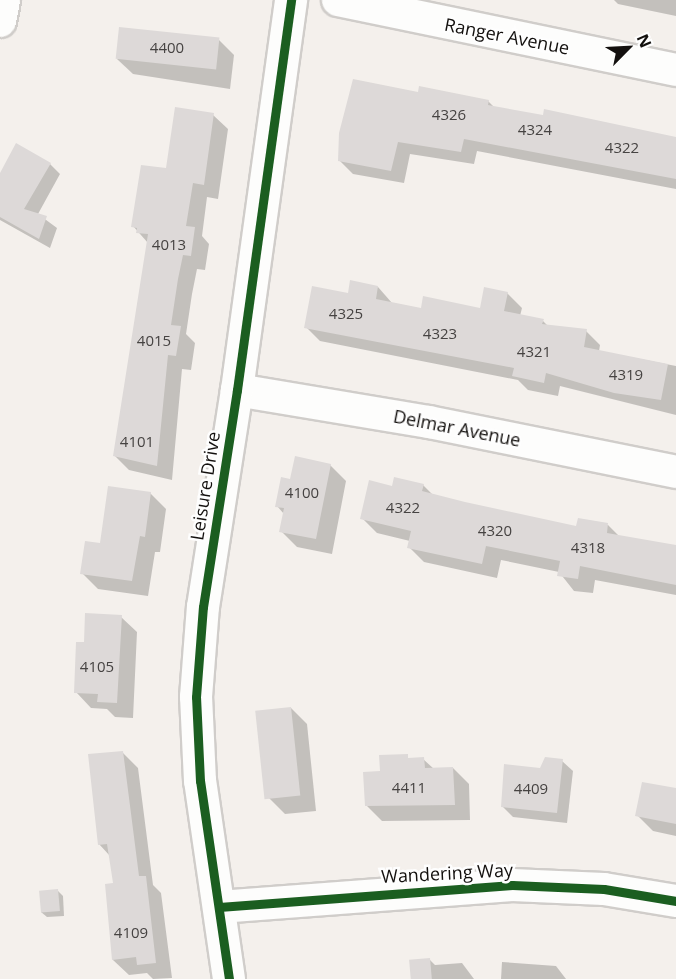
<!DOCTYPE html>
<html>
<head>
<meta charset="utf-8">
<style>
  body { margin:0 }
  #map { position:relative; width:676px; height:979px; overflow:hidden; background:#f4f0ec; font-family:"Open Sans",sans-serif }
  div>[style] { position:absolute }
  .shadow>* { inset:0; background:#0003 }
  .building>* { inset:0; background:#ddd9d8; transform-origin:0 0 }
  .roads { filter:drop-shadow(2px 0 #d0cdca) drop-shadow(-2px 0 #d0cdca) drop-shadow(0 2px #d0cdca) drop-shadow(0 -2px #d0cdca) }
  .minor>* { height:32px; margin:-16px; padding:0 16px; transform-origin:16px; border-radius:16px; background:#fdfdfc }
  .cycleway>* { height:9px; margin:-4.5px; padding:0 4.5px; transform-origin:4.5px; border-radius:4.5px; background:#1b5e20 }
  span { translate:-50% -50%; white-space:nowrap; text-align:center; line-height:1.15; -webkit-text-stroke:5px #fefefe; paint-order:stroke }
  .number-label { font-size:15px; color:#464342 }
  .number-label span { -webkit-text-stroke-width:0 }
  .street-label { font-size:18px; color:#13100e }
  .north { position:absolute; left:598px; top:18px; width:60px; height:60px; -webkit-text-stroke:4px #fefefe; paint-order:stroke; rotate:66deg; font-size:16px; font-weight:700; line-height:24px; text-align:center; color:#13100e }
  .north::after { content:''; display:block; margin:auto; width:21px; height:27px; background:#13100e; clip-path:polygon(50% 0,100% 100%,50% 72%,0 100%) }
</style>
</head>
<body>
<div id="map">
  <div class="shadow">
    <div style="clip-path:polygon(614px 0,676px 0,676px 16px,618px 4px)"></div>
    <div style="clip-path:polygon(218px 39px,234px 55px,230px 89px,133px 74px,117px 59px)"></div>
    <div style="clip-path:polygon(419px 93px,488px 101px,495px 108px,676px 140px,676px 189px,477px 151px,474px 164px,410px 154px,404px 183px,353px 174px,340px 161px)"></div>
    <div style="clip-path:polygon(213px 115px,228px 129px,218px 199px,207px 197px,202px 236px,209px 244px,205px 270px,197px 269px,192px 294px,186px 334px,195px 343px,191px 370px,182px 369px,172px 480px,129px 470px,114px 455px,148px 243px,133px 226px,167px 169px)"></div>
    <div style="clip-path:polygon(50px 164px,60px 174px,38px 214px,57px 228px,50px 248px,0 220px,0 176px)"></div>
    <div style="clip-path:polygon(378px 287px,392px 303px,422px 309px,482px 310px,507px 293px,522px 308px,520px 316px,543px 321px,549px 327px,586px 331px,600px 345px,599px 351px,676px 366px,676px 415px,560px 386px,558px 396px,528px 390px,518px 380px,320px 341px,306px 327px,349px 295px)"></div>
    <div style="clip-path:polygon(330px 465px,346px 481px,332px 554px,297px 547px,281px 531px,284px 514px,277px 506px,292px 480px)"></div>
    <div style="clip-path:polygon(423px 485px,434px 496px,578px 528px,608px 525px,620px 537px,676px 548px,676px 595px,595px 580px,593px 593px,574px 591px,559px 572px,501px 560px,497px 578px,424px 562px,409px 547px,410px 541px,377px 533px,362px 518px,393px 488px)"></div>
    <div style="clip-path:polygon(150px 493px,166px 509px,160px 552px,155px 552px,148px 596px,98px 589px,82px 573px,102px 545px)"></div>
    <div style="clip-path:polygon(121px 617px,137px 632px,133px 718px,115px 717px,107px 709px,91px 708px,76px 692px,85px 644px)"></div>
    <div style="clip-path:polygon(291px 708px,307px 724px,316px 811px,285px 814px,269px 798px)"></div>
    <div style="clip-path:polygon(122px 752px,138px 768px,153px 885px,161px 893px,172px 978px,153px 979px,147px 973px,129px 975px,113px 960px,114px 884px,110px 856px,99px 844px)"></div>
    <div style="clip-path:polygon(423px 759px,434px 769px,453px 768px,469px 784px,470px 820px,382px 821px,366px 805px,381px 773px)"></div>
    <div style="clip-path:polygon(562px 761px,573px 771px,567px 823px,513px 817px,502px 806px,541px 769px)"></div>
    <div style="clip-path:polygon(676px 790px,676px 836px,653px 831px,637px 815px)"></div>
    <div style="clip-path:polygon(58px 891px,63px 896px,64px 916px,47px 917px,41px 912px)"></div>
    <div style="clip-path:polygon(430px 960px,435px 965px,462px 963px,474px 979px,413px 979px)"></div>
    <div style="clip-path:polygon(502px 962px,556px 966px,566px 979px,501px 979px)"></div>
  </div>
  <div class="building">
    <div style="left:119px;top:27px;width:101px;height:32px;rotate:6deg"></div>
    <div style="clip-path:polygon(353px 79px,418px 92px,419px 86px,489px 100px,488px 105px,543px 115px,544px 109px,676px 137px,676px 179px,464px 139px,461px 152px,398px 142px,391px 171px,338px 161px,339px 133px)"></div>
    <div style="clip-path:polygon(175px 107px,214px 113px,204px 185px,193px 183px,186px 226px,195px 227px,191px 256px,183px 255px,178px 279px,171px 325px,181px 326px,176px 356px,168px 355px,157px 466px,113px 456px,148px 234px,136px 233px,137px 228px,131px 227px,141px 165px,166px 168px)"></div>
    <div style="clip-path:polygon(16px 143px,51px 163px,24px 209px,47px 216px,39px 239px,0 217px,0 173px)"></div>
    <div style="clip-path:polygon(350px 280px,378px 286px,376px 299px,421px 308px,423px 296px,480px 308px,484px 287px,508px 292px,504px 311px,544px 319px,542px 324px,587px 329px,584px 347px,668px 364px,661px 400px,614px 393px,546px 373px,544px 383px,512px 376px,514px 368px,304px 328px,312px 286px,348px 293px)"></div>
    <div style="clip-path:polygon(295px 456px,331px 464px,316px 539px,279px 532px,284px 508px,275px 507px,281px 477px,290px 479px)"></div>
    <div style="clip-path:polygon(394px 477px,424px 484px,422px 491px,465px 502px,576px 526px,578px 518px,608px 523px,607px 533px,676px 545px,676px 585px,580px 566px,578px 579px,557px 576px,560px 561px,486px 546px,482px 564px,407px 548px,411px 531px,360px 519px,369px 480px,392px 486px)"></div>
    <div style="clip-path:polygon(108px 486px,151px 492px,145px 537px,140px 536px,132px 581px,80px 574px,85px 541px,100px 543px)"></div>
    <div style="clip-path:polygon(85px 613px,122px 615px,117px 703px,97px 702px,98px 694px,74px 693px,76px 642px,84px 642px)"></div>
    <div style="left:291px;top:707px;width:89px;height:36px;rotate:84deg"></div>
    <div style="clip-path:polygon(123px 751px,139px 876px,146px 876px,156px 963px,137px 965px,136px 957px,112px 960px,105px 884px,113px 883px,107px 844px,98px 845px,88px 754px)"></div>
    <div style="clip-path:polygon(408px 754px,408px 758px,424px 757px,425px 768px,453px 767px,455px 805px,365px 806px,363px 772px,380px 771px,379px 755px)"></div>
    <div style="clip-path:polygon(545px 757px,563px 759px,557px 813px,501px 807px,504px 764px,540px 768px)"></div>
    <div style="clip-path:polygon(642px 782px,676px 788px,676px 824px,635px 816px)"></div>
    <div style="left:58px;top:889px;width:22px;height:19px;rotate:85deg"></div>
    <div style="left:430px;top:958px;width:21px;height:21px;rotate:85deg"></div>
  </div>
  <div class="roads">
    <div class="minor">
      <div style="left:338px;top:0;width:345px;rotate:11.7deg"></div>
      <div style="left:0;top:21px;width:21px;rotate:-79deg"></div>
      <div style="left:237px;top:390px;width:195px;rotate:9.5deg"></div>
      <div style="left:429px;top:422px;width:252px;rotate:11.4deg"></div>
      <div style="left:219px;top:907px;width:294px;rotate:-4.3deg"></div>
      <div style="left:512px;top:885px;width:92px;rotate:2.5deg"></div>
      <div style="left:604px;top:889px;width:73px;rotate:9.5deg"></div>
      <div style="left:229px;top:979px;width:200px;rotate:-98.3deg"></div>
      <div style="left:200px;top:781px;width:84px;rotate:-92.7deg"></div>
      <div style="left:196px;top:697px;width:90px;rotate:-85.6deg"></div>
      <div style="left:203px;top:607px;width:220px;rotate:-81.1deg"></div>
      <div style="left:237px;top:390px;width:394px;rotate:-82.1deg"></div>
    </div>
  </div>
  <div class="cycleway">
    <div style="left:219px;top:907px;width:294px;rotate:-4.3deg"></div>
    <div style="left:512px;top:885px;width:92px;rotate:2.5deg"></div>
    <div style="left:604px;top:889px;width:73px;rotate:9.5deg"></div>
    <div style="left:229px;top:979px;width:200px;rotate:-98.3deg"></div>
    <div style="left:200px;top:781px;width:84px;rotate:-92.7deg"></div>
    <div style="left:196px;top:697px;width:90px;rotate:-85.6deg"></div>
    <div style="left:203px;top:607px;width:220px;rotate:-81.1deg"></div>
    <div style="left:237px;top:390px;width:394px;rotate:-82.1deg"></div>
  </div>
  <div class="number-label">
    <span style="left:167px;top:48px">4400</span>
    <span style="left:449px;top:115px">4326</span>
    <span style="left:535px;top:130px">4324</span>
    <span style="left:622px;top:148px">4322</span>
    <span style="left:169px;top:245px">4013</span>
    <span style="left:346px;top:314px">4325</span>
    <span style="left:440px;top:334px">4323</span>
    <span style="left:154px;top:341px">4015</span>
    <span style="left:534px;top:352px">4321</span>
    <span style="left:626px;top:375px">4319</span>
    <span style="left:137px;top:442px">4101</span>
    <span style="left:302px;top:493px">4100</span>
    <span style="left:403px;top:508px">4322</span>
    <span style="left:495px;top:531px">4320</span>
    <span style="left:588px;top:548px">4318</span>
    <span style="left:97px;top:667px">4105</span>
    <span style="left:409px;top:788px">4411</span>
    <span style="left:531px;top:789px">4409</span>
    <span style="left:131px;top:933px">4109</span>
  </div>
  <div class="street-label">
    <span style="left:507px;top:36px;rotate:11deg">Ranger Avenue</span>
    <span style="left:457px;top:428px;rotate:11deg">Delmar Avenue</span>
    <span style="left:205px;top:486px;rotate:-81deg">Leisure Drive</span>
    <span style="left:447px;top:873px;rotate:-3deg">Wandering Way</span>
  </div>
  <div class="north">N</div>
</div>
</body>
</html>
